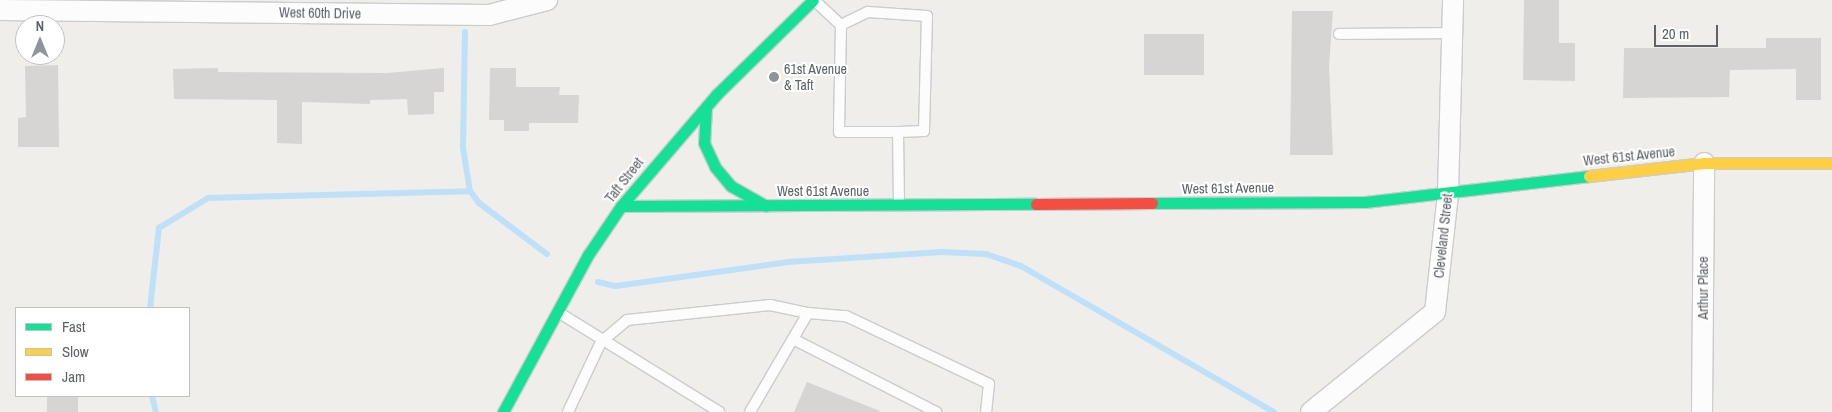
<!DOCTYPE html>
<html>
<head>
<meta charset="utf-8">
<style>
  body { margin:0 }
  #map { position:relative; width:1832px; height:412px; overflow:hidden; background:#efeeea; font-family:"Archivo Narrow",sans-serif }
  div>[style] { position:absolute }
  .stream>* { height:6px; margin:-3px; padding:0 3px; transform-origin:3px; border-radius:3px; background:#bfe0f9 }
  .building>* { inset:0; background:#d6d5d3; transform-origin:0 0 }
  .roads { filter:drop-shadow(1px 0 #cbcccc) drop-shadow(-1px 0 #cbcccc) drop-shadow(0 1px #cbcccc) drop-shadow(0 -1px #cbcccc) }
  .lane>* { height:10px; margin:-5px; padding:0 5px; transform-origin:5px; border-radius:5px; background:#fdfcfc }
  .street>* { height:20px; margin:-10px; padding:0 10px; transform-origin:10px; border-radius:10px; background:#fdfcfc }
  .fast>* { height:11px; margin:-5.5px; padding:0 5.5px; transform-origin:5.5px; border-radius:5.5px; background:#16e098 }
  .slow>* { height:11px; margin:-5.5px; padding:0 5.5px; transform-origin:5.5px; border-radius:5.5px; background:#ffcf43 }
  .jam>* { height:11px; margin:-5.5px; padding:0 5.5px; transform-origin:5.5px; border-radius:5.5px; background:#f24e42 }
  .dots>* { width:14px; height:14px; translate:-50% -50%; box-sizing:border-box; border:2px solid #fff; border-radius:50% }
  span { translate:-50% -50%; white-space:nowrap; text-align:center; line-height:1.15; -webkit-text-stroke:4px #fff; paint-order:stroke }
  .street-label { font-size:14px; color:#5f6368 }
  .poi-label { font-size:14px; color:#5f6368 }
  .left { translate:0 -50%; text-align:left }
  .legend { position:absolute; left:15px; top:307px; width:175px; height:90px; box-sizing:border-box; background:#fff; border:1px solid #bfc1c3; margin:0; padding:6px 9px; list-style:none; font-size:15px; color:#5f6368 }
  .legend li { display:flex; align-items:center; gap:10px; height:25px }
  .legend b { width:25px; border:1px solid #bfc1c3 }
  .north { position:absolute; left:15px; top:15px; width:50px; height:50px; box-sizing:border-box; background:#fff; border:1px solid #bfc1c3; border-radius:50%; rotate:0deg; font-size:14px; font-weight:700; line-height:20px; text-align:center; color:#5f6368 }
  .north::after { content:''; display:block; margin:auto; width:18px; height:22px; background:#919496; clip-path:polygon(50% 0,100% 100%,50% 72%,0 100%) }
  .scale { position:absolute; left:1654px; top:25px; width:64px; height:22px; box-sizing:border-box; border:2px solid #5f6368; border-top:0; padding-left:6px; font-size:15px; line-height:18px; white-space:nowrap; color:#5f6368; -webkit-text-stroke:4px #fff; paint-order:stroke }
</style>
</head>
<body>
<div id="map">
  <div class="stream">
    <div style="left:465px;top:32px;width:116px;rotate:91deg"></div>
    <div style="left:463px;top:148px;width:44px;rotate:80.8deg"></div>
    <div style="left:470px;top:191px;width:15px;rotate:53deg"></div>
    <div style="left:479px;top:203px;width:85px;rotate:36.9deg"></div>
    <div style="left:598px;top:282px;width:18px;rotate:13deg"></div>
    <div style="left:616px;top:286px;width:174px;rotate:-7.9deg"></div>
    <div style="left:788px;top:262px;width:154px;rotate:-3.7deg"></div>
    <div style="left:942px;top:252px;width:44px;rotate:2.6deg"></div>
    <div style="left:986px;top:254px;width:37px;rotate:19deg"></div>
    <div style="left:1021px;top:266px;width:292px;rotate:30deg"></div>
    <div style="left:150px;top:308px;width:81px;rotate:-83.6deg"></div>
    <div style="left:159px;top:228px;width:57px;rotate:-31.5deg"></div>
    <div style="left:208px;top:198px;width:262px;rotate:-1.5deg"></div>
    <div style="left:152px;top:396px;width:16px;rotate:76deg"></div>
  </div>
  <div class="building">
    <div style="clip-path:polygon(1524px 0,1559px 0,1559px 43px,1575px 43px,1575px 81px,1523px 80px)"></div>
    <div style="clip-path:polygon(1292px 11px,1333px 11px,1329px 66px,1333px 155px,1290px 155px)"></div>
    <div style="left:1204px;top:34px;width:41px;height:60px;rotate:90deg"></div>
    <div style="clip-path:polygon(1766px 38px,1821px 38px,1821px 100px,1796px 100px,1796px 69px,1730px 70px,1729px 97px,1623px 98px,1624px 48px,1766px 48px)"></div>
    <div style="clip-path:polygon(58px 65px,59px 147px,18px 147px,18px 118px,26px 117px,25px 66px)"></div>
    <div style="clip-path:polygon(218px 68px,218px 72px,387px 73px,444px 68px,444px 92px,434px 92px,434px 114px,408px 115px,407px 99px,370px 100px,370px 104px,302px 102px,302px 144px,277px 143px,277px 100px,174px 99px,173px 69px)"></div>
    <div style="clip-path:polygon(490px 68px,516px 68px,516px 87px,560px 87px,559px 95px,579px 95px,578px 123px,529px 123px,529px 131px,504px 131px,504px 120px,489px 120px)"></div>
    <div style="clip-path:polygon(807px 382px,880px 411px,879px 412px,794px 412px)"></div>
    <div style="left:47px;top:396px;width:31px;height:16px"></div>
  </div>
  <div class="roads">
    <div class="lane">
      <div style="left:814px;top:0;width:37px;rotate:43deg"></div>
      <div style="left:841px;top:25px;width:107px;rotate:91.1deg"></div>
      <div style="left:839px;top:132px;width:59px"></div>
      <div style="left:898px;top:132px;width:72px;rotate:89.2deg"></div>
      <div style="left:841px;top:25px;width:30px;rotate:-26deg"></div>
      <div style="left:868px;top:12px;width:59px;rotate:3.9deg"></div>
      <div style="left:927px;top:16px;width:115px;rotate:91.5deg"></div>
      <div style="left:924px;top:131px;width:26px;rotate:178deg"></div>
      <div style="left:1339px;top:34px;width:113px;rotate:-0.5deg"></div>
      <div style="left:558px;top:312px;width:190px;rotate:31.8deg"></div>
      <div style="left:808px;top:313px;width:38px;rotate:5deg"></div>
      <div style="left:846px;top:316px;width:158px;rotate:25.4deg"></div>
      <div style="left:989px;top:384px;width:28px;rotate:96deg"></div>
      <div style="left:793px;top:339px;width:161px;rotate:27deg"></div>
      <div style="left:568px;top:412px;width:77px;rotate:-64.8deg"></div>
      <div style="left:601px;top:342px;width:34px;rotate:-40deg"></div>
      <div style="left:627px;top:320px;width:144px;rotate:-6deg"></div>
      <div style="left:770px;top:305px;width:39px;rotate:12deg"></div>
      <div style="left:808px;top:313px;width:115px;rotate:120.4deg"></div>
    </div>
    <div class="street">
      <div style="left:0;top:10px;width:489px;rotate:0.6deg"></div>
      <div style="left:489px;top:15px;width:60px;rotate:-14.5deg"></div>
      <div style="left:1311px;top:412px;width:159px;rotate:-38.9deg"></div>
      <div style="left:1435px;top:312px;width:119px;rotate:-83.7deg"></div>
      <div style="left:1448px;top:194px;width:194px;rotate:-88.5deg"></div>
      <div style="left:1702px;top:412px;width:249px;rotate:-89.5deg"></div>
    </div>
    <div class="fast">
      <div style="left:706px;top:107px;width:36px;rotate:93deg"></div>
      <div style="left:704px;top:143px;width:26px;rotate:65deg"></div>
      <div style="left:715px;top:167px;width:25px;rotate:50deg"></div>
      <div style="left:731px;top:186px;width:40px;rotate:29.7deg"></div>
      <div style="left:1152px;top:203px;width:213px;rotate:-0.3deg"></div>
      <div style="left:1365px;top:202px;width:226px;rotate:-6.6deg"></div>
      <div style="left:621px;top:206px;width:415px;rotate:-0.3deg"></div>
      <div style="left:503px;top:412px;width:179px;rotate:-61.6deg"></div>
      <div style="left:588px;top:255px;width:59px;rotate:-56deg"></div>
      <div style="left:621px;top:206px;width:148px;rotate:-49.4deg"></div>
      <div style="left:717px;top:94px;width:134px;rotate:-44.4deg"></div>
    </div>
    <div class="slow">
      <div style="left:1589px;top:176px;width:116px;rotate:-6.4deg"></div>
      <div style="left:1704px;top:163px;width:128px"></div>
    </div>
    <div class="jam">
      <div style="left:1036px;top:204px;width:116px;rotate:-0.5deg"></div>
    </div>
  </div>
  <div class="dots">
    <div style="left:774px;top:77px;background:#919496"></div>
  </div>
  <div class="street-label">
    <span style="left:320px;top:13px;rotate:1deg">West 60th Drive</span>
    <span style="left:1629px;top:156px;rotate:-6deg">West 61st Avenue</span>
    <span style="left:624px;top:180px;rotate:-52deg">Taft Street</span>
    <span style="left:1228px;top:188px;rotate:-1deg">West 61st Avenue</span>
    <span style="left:823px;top:191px">West 61st Avenue</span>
    <span style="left:1443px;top:236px;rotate:-84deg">Cleveland Street</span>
    <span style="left:1703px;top:288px;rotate:-90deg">Arthur Place</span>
  </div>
  <div class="poi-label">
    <span class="left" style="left:784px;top:77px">61st Avenue<br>&amp; Taft</span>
  </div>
  <ul class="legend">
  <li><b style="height:6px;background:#16e098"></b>Fast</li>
  <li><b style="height:6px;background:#ffcf43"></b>Slow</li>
  <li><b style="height:6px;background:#f24e42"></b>Jam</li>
  </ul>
  <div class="north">N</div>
  <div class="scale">20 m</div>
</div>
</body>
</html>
